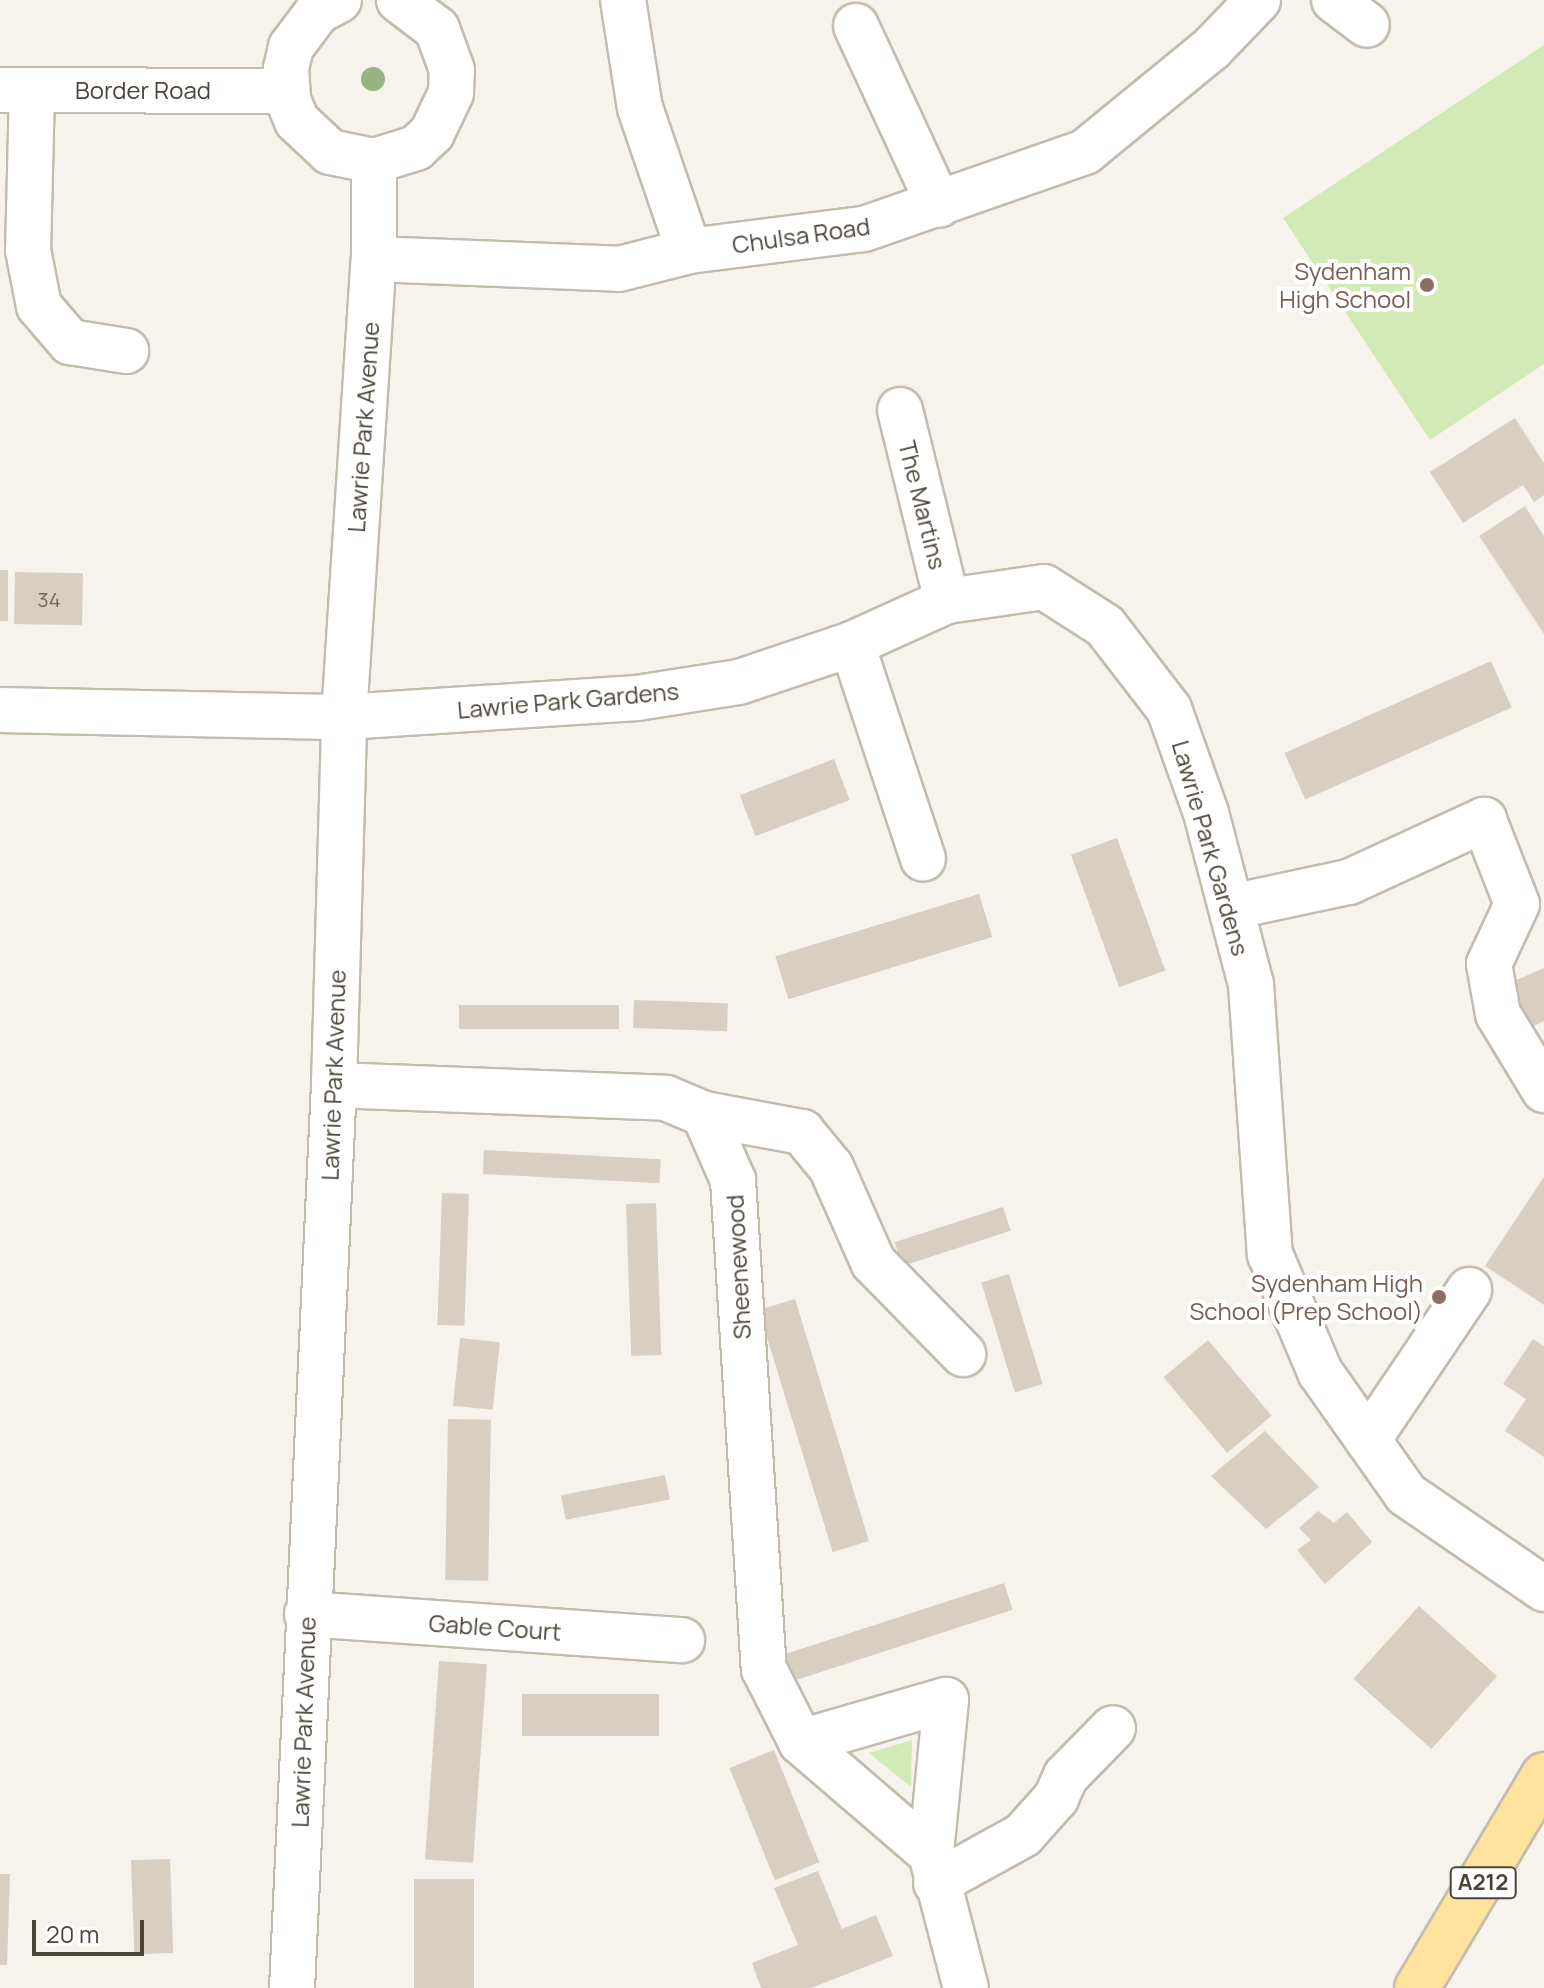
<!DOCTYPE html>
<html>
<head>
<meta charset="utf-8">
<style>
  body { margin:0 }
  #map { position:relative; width:1544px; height:1988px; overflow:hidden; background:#f6f3ec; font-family:Manrope,sans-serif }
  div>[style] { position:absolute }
  .green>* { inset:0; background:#d2eab5 }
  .building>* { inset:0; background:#d8cfc1; transform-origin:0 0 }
  .roads { filter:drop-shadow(2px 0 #c2bbae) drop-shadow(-2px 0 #c2bbae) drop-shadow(0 2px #c2bbae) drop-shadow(0 -2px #c2bbae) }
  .minor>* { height:44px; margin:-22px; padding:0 22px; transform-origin:22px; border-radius:22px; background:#fff }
  .major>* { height:44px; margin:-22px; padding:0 22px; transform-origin:22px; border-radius:22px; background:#ffe39c }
  .trees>* { width:24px; height:24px; margin:-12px; border-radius:50%; background:#97b381 }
  .dots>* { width:22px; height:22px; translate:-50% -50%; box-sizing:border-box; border:4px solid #fff; border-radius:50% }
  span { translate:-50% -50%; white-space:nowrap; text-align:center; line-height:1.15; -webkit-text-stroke:8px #fff; paint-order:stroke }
  .number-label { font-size:20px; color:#6e675b }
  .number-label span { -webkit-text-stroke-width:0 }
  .shield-label span { padding:2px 6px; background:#fff; border:2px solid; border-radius:6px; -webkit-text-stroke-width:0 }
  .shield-label { font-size:22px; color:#4b4439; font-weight:700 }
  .street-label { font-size:24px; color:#4b4439 }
  .education-label { font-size:24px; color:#785e54 }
  .right { translate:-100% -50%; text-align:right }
  .scale { position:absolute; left:32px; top:1920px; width:112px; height:36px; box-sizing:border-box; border:4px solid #4b4439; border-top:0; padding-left:10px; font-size:24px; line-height:28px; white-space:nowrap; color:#4b4439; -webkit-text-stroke:6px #fff; paint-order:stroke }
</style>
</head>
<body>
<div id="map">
  <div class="green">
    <div style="clip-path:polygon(1544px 45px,1544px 364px,1430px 440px,1283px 218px)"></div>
    <div style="clip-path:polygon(912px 1740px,911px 1787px,869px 1753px)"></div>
  </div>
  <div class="building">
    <div style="clip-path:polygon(1515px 418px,1544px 463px,1544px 495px,1534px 502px,1523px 485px,1463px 523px,1430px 472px)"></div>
    <div style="clip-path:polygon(1525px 506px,1544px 536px,1544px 634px,1479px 536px)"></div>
    <div style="left:0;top:570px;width:8px;height:51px"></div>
    <div style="left:15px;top:572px;width:68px;height:52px;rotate:1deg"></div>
    <div style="left:1491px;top:661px;width:51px;height:226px;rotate:66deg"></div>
    <div style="left:834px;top:759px;width:44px;height:101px;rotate:69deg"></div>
    <div style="left:1117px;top:838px;width:141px;height:49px;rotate:70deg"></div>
    <div style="left:979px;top:894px;width:45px;height:213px;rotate:73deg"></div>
    <div style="clip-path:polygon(1544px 968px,1544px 1021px,1521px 1032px,1501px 987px)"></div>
    <div style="left:634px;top:1000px;width:94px;height:28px;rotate:2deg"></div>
    <div style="left:459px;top:1005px;width:160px;height:24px"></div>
    <div style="left:484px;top:1150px;width:177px;height:24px;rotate:3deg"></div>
    <div style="clip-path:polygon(1544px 1177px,1544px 1305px,1485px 1266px)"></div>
    <div style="left:442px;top:1193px;width:27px;height:132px;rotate:2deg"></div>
    <div style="left:656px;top:1203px;width:152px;height:30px;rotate:88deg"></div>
    <div style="left:1003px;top:1207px;width:25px;height:114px;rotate:72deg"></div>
    <div style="left:1009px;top:1274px;width:115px;height:29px;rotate:73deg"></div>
    <div style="left:795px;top:1299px;width:253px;height:38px;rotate:73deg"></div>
    <div style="left:460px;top:1338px;width:40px;height:68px;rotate:6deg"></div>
    <div style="clip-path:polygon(1533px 1339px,1544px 1346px,1544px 1457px,1505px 1431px,1526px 1399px,1503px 1384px)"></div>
    <div style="left:1208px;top:1340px;width:99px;height:58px;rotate:50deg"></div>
    <div style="left:448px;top:1419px;width:43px;height:161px;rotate:1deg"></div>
    <div style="clip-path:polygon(1265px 1431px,1319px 1487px,1266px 1529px,1211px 1476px)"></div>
    <div style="left:665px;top:1475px;width:25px;height:106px;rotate:79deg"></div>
    <div style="clip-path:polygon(1318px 1511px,1334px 1523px,1347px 1512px,1372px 1542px,1325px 1584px,1297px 1550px,1311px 1540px,1299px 1528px)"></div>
    <div style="left:1004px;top:1583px;width:28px;height:234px;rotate:72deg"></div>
    <div style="left:1419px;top:1606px;width:105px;height:98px;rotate:42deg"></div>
    <div style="left:439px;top:1661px;width:48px;height:199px;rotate:4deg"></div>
    <div style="left:522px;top:1694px;width:137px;height:42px"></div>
    <div style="left:774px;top:1750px;width:121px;height:48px;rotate:68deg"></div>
    <div style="left:170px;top:1859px;width:94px;height:39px;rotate:88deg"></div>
    <div style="clip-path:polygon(818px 1871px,842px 1929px,876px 1915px,893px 1956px,811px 1988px,761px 1988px,752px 1963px,798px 1945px,774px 1888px)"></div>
    <div style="clip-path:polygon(0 1874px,10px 1874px,7px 1965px,0 1965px)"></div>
    <div style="left:414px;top:1879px;width:60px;height:109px"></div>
  </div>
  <div class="roads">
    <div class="minor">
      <div style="left:339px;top:0;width:24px;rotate:152deg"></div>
      <div style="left:318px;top:11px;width:45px;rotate:126.9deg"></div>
      <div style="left:291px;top:47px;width:22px;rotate:103deg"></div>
      <div style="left:286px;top:68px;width:32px;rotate:86deg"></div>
      <div style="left:288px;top:100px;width:23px;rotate:67deg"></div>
      <div style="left:297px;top:121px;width:45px;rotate:43.2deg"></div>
      <div style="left:330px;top:152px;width:45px;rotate:11.6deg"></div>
      <div style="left:374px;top:161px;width:44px;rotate:-17.2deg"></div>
      <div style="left:416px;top:148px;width:22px;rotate:-43deg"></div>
      <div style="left:432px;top:133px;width:44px;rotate:-64.6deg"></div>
      <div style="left:451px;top:93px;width:23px;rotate:-88deg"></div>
      <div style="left:452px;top:70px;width:44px;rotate:-110.1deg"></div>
      <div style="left:437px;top:29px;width:48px;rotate:-142.7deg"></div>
      <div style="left:623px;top:0;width:109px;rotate:81.1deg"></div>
      <div style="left:640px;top:108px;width:151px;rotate:71.1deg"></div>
      <div style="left:1334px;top:0;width:41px;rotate:37.1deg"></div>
      <div style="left:856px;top:26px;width:197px;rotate:65.1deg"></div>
      <div style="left:0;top:90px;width:286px;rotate:0.2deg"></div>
      <div style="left:32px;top:90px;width:160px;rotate:91.4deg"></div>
      <div style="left:28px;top:250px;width:57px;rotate:78.9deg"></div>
      <div style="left:39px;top:306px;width:48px;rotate:49.3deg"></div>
      <div style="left:70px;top:342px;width:57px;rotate:9.1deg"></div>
      <div style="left:374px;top:259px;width:245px;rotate:2.3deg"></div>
      <div style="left:619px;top:269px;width:72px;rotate:-14.4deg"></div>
      <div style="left:689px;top:251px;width:176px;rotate:-7.2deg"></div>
      <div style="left:864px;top:229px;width:234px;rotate:-19.2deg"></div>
      <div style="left:1085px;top:152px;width:163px;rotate:-39.3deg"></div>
      <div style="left:1211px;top:49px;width:68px;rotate:-46.2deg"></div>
      <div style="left:900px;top:410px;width:197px;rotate:76.2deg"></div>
      <div style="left:852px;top:644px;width:226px;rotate:71.7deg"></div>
      <div style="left:0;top:710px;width:344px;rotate:1.2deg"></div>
      <div style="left:344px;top:717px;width:294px;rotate:-3.7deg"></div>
      <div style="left:637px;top:698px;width:103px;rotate:-8.9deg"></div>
      <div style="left:739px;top:682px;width:119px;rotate:-18.6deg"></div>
      <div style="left:852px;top:644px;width:104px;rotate:-24.4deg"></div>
      <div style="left:947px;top:601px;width:98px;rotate:-8.2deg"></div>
      <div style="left:1044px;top:587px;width:72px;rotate:32.6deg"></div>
      <div style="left:1105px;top:626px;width:105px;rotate:52.4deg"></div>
      <div style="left:1169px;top:709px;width:110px;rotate:70.4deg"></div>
      <div style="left:1206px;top:813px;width:178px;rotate:75.3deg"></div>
      <div style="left:1251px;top:985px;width:270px;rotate:86deg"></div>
      <div style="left:1270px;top:1254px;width:128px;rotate:67deg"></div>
      <div style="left:1320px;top:1372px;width:149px;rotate:54.8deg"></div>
      <div style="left:1406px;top:1494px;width:168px;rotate:34.5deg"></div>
      <div style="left:1231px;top:907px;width:121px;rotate:-12deg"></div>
      <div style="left:1349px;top:882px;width:149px;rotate:-24.7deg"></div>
      <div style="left:1484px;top:820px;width:90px;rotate:68.6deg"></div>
      <div style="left:1517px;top:904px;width:66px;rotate:115deg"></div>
      <div style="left:1489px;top:964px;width:51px;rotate:79.8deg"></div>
      <div style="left:1498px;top:1014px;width:89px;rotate:58.8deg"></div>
      <div style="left:334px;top:1085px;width:332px;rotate:2.2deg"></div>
      <div style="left:666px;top:1098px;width:41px;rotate:22.8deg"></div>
      <div style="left:704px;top:1114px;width:72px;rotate:66.3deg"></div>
      <div style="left:733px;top:1180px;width:490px;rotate:86.4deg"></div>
      <div style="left:764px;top:1669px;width:82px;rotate:63.1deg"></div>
      <div style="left:801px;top:1742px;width:172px;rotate:40.7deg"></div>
      <div style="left:931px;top:1854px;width:138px;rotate:75.4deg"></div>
      <div style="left:704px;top:1114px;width:100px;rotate:10.4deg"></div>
      <div style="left:802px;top:1132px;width:45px;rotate:50.4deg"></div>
      <div style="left:831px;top:1167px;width:104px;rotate:66.1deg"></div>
      <div style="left:873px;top:1262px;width:129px;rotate:45.6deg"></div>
      <div style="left:1368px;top:1440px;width:181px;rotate:-56deg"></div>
      <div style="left:307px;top:1614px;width:376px;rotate:4deg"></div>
      <div style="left:801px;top:1742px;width:151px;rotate:-16.2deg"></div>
      <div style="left:946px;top:1700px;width:155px;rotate:95.6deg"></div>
      <div style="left:936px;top:1883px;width:99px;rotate:-28.9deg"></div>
      <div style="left:1023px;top:1835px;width:50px;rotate:-48.3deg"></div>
      <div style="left:1056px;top:1798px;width:24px;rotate:-66deg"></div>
      <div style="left:1066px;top:1776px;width:67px;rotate:-45.6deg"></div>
      <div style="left:292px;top:1988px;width:904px;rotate:-87.34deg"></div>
      <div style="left:334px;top:1085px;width:368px;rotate:-88.4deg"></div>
      <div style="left:344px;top:717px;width:459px;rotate:-86.3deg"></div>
      <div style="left:374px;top:259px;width:98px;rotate:-90deg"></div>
    </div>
    <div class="major">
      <div style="left:1417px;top:1988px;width:248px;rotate:-59.2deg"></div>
    </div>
  </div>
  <div class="trees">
    <div style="left:373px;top:79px"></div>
  </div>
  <div class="dots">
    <div style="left:1427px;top:285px;background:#8d6e63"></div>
    <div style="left:1439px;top:1297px;background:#8d6e63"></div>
  </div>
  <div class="number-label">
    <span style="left:49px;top:599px">34</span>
  </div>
  <div class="shield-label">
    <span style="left:1483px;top:1883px">A212</span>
  </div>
  <div class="street-label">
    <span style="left:143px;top:90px">Border Road</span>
    <span style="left:801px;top:235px;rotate:-8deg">Chulsa Road</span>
    <span style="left:363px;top:427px;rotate:-86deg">Lawrie Park Avenue</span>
    <span style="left:923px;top:505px;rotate:76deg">The Martins</span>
    <span style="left:568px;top:700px;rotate:-5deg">Lawrie Park Gardens</span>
    <span style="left:1211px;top:848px;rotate:74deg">Lawrie Park Gardens</span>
    <span style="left:333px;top:1075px;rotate:-88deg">Lawrie Park Avenue</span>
    <span style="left:738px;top:1267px;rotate:-93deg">Sheenewood</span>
    <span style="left:495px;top:1627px;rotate:4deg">Gable Court</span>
    <span style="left:303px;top:1722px;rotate:-88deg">Lawrie Park Avenue</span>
  </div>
  <div class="education-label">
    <span class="right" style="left:1411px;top:285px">Sydenham<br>High School</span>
    <span class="right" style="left:1423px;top:1297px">Sydenham High<br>School (Prep School)</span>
  </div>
  <div class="scale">20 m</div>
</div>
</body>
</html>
